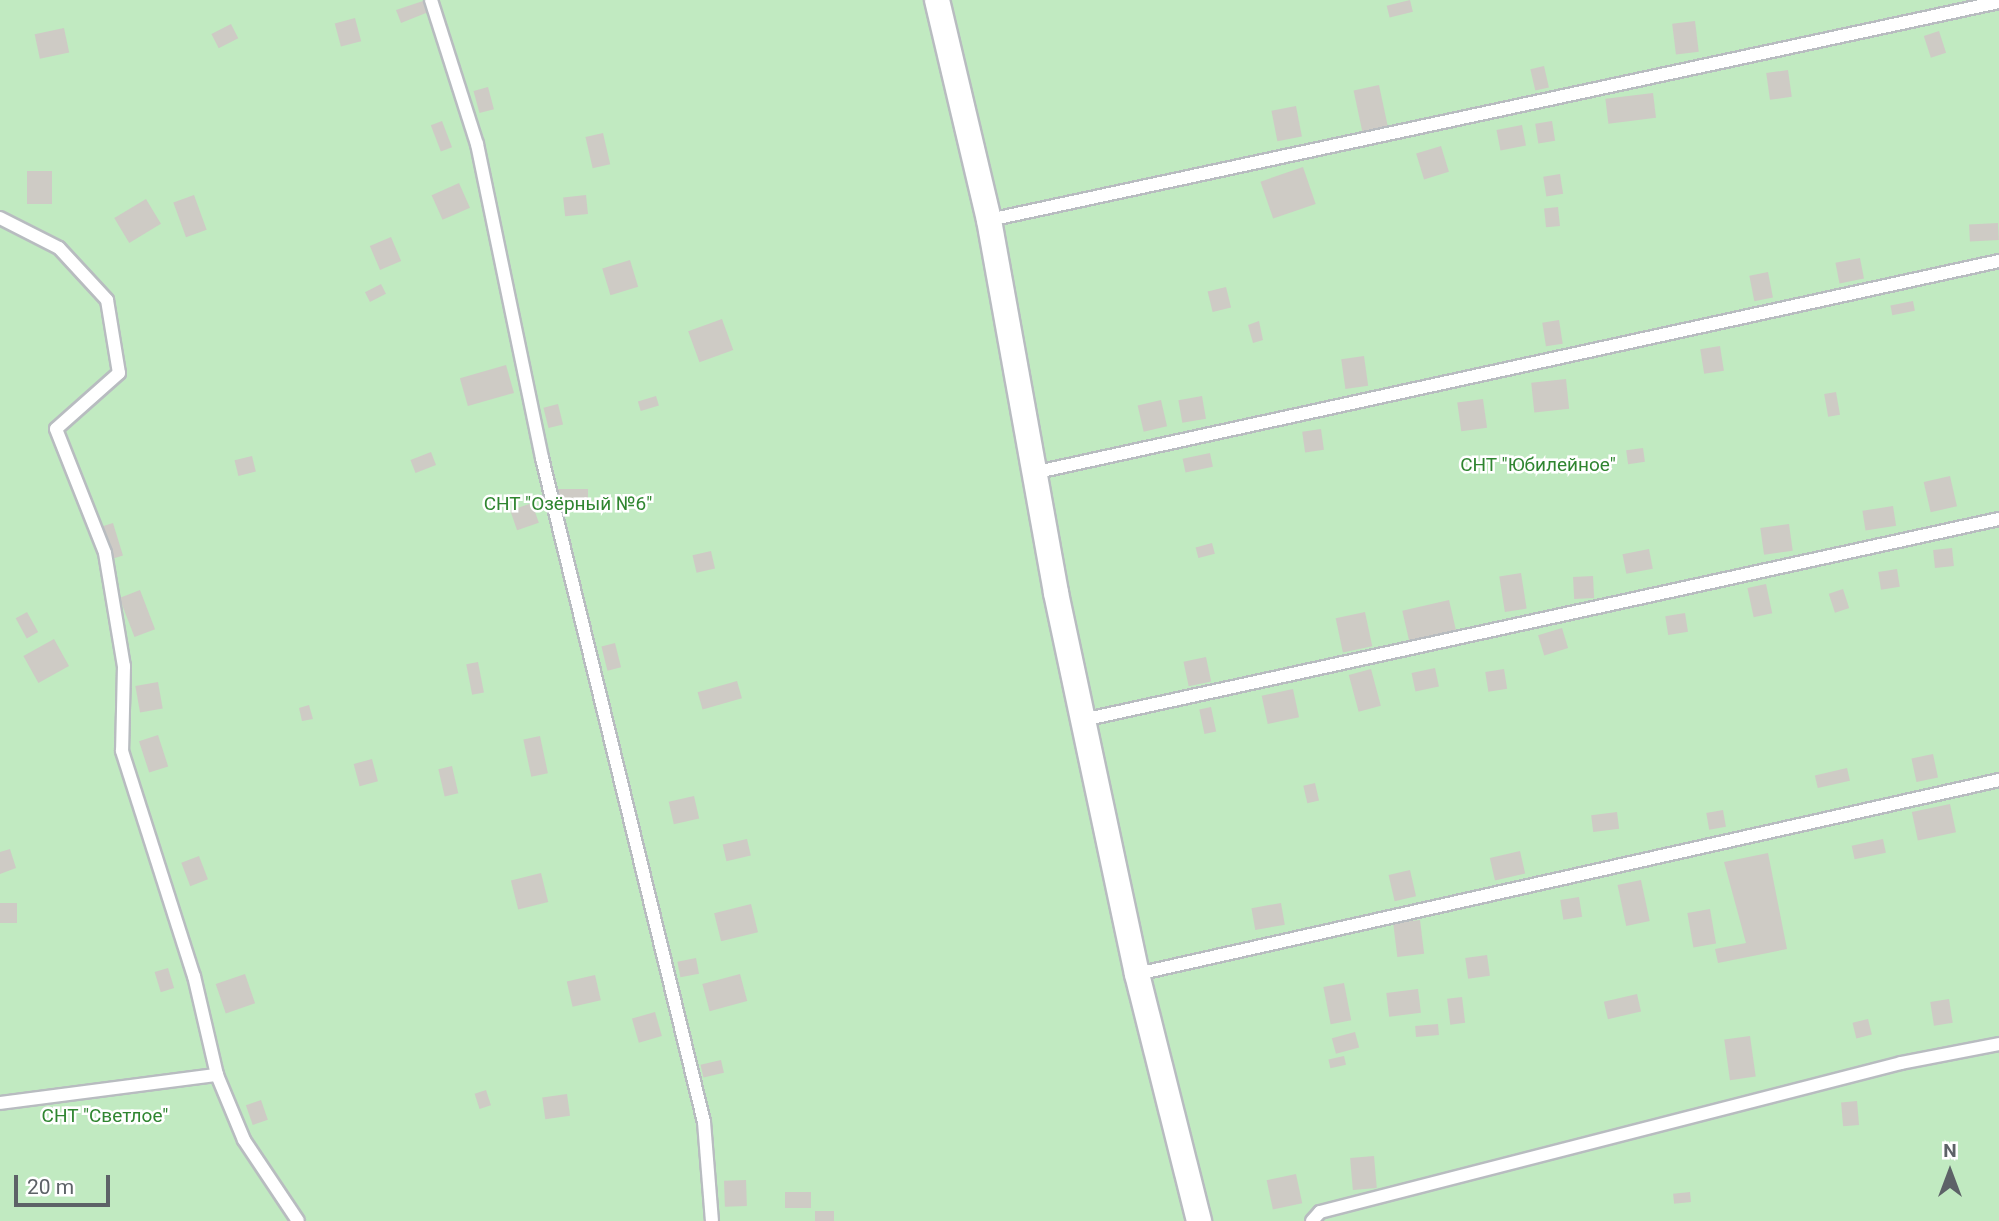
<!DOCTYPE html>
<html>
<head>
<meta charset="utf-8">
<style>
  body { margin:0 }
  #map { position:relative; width:1999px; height:1221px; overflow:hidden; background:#f1eee6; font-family:Roboto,sans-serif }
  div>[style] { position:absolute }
  .green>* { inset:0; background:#c1eac1; transform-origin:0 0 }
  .building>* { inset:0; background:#cecbc5; transform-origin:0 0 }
  .roads { filter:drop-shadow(2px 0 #b8bcc0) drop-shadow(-2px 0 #b8bcc0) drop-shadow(0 2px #b8bcc0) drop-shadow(0 -2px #b8bcc0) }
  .lane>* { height:12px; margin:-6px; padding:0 6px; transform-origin:6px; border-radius:6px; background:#fff }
  .street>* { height:24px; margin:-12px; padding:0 12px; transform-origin:12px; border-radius:12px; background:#fff }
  span { translate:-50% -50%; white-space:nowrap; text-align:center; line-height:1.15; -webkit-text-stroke:5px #fff; paint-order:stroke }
  .park-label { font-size:19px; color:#2f8530 }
  .north { position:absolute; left:1915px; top:1137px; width:70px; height:70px; -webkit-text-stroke:5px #fff; paint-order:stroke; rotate:0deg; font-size:19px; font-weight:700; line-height:28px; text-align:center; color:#5d6267 }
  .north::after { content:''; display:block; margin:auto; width:24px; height:32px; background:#5d6267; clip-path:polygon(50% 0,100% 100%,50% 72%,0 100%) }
  .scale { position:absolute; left:14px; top:1175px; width:96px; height:32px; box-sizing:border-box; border:4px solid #5d6267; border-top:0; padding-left:9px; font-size:21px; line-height:24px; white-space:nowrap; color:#5d6267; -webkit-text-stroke:5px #fff; paint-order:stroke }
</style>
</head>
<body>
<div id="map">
  <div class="green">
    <div style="left:0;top:0;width:1999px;height:1221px"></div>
  </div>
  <div class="building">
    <div style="clip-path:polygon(426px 0,431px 11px,401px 23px,396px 10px)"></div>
    <div style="left:1410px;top:0;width:12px;height:24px;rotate:76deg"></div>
    <div style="left:355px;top:18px;width:24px;height:21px;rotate:75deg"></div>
    <div style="left:1695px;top:21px;width:31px;height:23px;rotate:83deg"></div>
    <div style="left:231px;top:24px;width:16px;height:22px;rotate:63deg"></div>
    <div style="left:64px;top:28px;width:25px;height:30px;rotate:78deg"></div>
    <div style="left:1939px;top:31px;width:23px;height:16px;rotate:72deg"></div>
    <div style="left:1544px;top:66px;width:22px;height:14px;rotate:77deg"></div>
    <div style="left:1788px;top:70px;width:27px;height:22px;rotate:82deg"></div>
    <div style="left:1379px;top:85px;width:43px;height:26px;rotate:78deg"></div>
    <div style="left:488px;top:87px;width:23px;height:15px;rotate:75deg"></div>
    <div style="left:1653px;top:93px;width:25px;height:48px;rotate:83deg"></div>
    <div style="left:1296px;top:106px;width:31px;height:25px;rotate:79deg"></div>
    <div style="left:442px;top:121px;width:28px;height:12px;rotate:69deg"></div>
    <div style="left:1552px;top:121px;width:20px;height:17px;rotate:81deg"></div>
    <div style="left:1522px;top:125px;width:21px;height:26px;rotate:79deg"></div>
    <div style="left:603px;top:133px;width:32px;height:18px;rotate:77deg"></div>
    <div style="left:1441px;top:146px;width:27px;height:26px;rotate:73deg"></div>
    <div style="left:1303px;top:167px;width:39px;height:45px;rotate:71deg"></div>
    <div style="left:27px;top:171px;width:25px;height:33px"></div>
    <div style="left:1560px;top:174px;width:20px;height:17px;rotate:81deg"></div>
    <div style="left:459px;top:183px;width:27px;height:30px;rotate:66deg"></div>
    <div style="left:194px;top:195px;width:37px;height:22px;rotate:70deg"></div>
    <div style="left:586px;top:195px;width:19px;height:23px;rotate:84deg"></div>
    <div style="left:146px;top:199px;width:29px;height:37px;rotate:59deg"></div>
    <div style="left:1558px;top:207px;width:19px;height:14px;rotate:84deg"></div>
    <div style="left:1998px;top:223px;width:17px;height:29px;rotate:87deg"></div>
    <div style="left:391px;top:237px;width:26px;height:23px;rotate:67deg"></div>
    <div style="left:1860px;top:258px;width:21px;height:25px;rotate:79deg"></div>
    <div style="left:630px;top:260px;width:28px;height:29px;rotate:73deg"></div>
    <div style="left:1768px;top:272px;width:26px;height:19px;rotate:79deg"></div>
    <div style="left:381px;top:284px;width:11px;height:18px;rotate:63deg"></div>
    <div style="left:1226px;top:287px;width:21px;height:19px;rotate:76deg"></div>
    <div style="left:1913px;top:301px;width:10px;height:23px;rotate:79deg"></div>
    <div style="left:722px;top:319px;width:33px;height:36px;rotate:70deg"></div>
    <div style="left:1559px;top:320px;width:24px;height:17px;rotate:81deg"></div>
    <div style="clip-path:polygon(1259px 321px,1263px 340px,1253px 343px,1248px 325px)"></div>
    <div style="left:1720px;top:346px;width:25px;height:20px;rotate:81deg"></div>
    <div style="left:1364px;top:356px;width:30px;height:23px;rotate:82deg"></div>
    <div style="left:506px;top:365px;width:29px;height:48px;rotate:74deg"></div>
    <div style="left:1566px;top:379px;width:30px;height:35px;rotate:84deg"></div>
    <div style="left:1836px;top:392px;width:23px;height:12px;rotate:80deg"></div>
    <div style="left:656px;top:396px;width:10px;height:19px;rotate:73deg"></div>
    <div style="left:1202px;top:396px;width:23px;height:24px;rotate:80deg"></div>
    <div style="left:1483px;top:399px;width:29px;height:26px;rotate:82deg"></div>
    <div style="left:1161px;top:400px;width:27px;height:24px;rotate:77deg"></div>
    <div style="left:558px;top:404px;width:21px;height:15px;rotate:76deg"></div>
    <div style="left:1321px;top:429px;width:21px;height:19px;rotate:82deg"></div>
    <div style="left:1643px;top:448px;width:14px;height:17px;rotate:82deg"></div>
    <div style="left:431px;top:452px;width:14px;height:22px;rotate:69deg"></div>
    <div style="left:1210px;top:453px;width:14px;height:28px;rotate:78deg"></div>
    <div style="left:252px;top:456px;width:16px;height:18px;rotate:76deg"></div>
    <div style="left:1950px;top:476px;width:31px;height:27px;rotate:77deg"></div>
    <div style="left:558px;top:489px;width:30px;height:20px"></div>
    <div style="left:532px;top:503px;width:21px;height:23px;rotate:71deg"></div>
    <div style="left:1893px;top:506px;width:20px;height:31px;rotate:81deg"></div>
    <div style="left:113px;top:523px;width:34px;height:15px;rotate:73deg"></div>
    <div style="left:1789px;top:524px;width:27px;height:29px;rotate:82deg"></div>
    <div style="left:1212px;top:543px;width:11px;height:17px;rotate:75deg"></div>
    <div style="left:1952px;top:548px;width:18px;height:19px;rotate:84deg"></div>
    <div style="left:1649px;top:549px;width:20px;height:27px;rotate:79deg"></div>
    <div style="left:711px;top:551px;width:18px;height:19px;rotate:77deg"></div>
    <div style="left:1897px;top:569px;width:18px;height:19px;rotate:81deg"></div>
    <div style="left:1521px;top:573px;width:36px;height:22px;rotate:81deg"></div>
    <div style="left:1593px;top:576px;width:22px;height:20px;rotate:87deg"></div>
    <div style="left:1766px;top:584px;width:30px;height:19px;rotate:78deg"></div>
    <div style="left:1843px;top:589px;width:20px;height:15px;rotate:72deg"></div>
    <div style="left:140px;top:590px;width:42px;height:22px;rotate:69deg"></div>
    <div style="left:1449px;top:600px;width:31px;height:48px;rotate:77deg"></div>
    <div style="left:27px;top:612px;width:23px;height:13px;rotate:61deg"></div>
    <div style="left:1365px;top:612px;width:35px;height:30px;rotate:78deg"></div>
    <div style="left:1685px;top:613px;width:19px;height:20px;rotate:81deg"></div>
    <div style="left:1562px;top:628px;width:21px;height:25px;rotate:73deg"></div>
    <div style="left:54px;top:639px;width:31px;height:35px;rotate:61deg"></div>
    <div style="left:615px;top:643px;width:25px;height:14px;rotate:76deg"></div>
    <div style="left:1206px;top:657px;width:25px;height:23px;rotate:78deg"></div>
    <div style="left:478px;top:662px;width:31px;height:12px;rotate:79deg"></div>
    <div style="left:1435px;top:668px;width:19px;height:24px;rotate:78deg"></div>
    <div style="left:1371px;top:669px;width:38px;height:23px;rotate:75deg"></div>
    <div style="left:1504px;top:669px;width:20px;height:19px;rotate:81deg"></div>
    <div style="left:737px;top:681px;width:18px;height:41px;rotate:74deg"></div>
    <div style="left:158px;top:682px;width:27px;height:23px;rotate:80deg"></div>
    <div style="left:1293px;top:689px;width:29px;height:32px;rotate:78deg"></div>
    <div style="clip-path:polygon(309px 705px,313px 719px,302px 721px,299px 708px)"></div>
    <div style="left:1211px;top:707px;width:25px;height:12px;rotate:78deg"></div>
    <div style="left:158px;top:735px;width:33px;height:20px;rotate:72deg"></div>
    <div style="left:540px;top:736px;width:38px;height:17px;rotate:78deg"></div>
    <div style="left:1933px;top:754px;width:24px;height:22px;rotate:78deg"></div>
    <div style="left:372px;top:759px;width:23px;height:19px;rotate:75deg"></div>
    <div style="left:452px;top:766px;width:28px;height:14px;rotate:77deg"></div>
    <div style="left:1847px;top:768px;width:13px;height:33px;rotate:77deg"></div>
    <div style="left:1315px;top:783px;width:18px;height:12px;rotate:77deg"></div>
    <div style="left:694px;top:796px;width:23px;height:26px;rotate:77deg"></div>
    <div style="left:1950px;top:804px;width:29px;height:39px;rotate:78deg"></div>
    <div style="left:1723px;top:810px;width:17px;height:17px;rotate:80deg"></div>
    <div style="left:1617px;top:812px;width:17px;height:26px;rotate:83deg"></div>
    <div style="left:747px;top:839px;width:17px;height:25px;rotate:77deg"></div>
    <div style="left:1883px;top:839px;width:14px;height:32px;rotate:78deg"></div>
    <div style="clip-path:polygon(10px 849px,16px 868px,0 874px,0 852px)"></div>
    <div style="left:1520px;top:851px;width:23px;height:31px;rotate:77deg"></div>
    <div style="clip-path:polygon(1768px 853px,1787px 949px,1718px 963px,1715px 949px,1746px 943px,1724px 862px)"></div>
    <div style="left:199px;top:856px;width:25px;height:19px;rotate:69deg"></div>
    <div style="left:1410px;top:870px;width:27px;height:22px;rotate:77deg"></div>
    <div style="left:541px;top:873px;width:30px;height:31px;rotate:76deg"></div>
    <div style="left:1641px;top:880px;width:42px;height:24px;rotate:78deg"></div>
    <div style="left:1579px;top:897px;width:20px;height:19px;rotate:81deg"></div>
    <div style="left:0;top:903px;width:17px;height:20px"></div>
    <div style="left:1281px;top:903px;width:22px;height:30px;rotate:80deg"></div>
    <div style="left:751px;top:904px;width:29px;height:38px;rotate:76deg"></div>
    <div style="left:1710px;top:909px;width:35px;height:23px;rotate:80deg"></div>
    <div style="left:1420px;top:920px;width:34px;height:27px;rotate:83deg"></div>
    <div style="left:1487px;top:955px;width:21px;height:22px;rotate:82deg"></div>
    <div style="left:696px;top:958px;width:16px;height:19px;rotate:79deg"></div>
    <div style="left:168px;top:968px;width:21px;height:14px;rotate:73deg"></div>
    <div style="left:245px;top:974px;width:31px;height:31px;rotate:71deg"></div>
    <div style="left:740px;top:974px;width:28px;height:39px;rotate:75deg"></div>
    <div style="left:595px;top:975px;width:26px;height:29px;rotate:77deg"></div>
    <div style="left:1344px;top:983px;width:38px;height:21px;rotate:79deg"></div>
    <div style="left:1418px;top:989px;width:24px;height:32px;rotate:83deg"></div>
    <div style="left:1637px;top:994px;width:18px;height:34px;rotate:77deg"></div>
    <div style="left:1462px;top:997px;width:26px;height:15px;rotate:83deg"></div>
    <div style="left:1949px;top:999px;width:24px;height:19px;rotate:81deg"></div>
    <div style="left:655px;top:1012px;width:25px;height:24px;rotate:74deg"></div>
    <div style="left:1868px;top:1019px;width:16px;height:16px;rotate:76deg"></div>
    <div style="left:1438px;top:1024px;width:11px;height:23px;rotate:85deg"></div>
    <div style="left:1355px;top:1032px;width:16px;height:24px;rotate:75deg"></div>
    <div style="left:1750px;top:1036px;width:41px;height:26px;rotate:82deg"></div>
    <div style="left:1344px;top:1056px;width:9px;height:16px;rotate:77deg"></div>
    <div style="left:721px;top:1060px;width:13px;height:21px;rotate:77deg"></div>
    <div style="left:486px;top:1090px;width:16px;height:12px;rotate:72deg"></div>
    <div style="left:567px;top:1094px;width:22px;height:25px;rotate:82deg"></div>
    <div style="left:261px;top:1100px;width:21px;height:16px;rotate:71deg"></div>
    <div style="left:1857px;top:1101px;width:24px;height:16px;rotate:85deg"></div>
    <div style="left:1374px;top:1156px;width:32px;height:24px;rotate:85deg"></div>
    <div style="left:1296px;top:1174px;width:30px;height:30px;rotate:78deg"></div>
    <div style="left:746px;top:1180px;width:26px;height:22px;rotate:88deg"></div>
    <div style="left:811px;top:1192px;width:16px;height:26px;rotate:90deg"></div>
    <div style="left:1690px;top:1192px;width:10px;height:17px;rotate:84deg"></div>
    <div style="left:815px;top:1211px;width:19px;height:10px"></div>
  </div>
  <div class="roads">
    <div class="lane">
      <div style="left:431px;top:0;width:151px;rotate:72.3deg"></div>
      <div style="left:477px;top:144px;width:321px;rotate:78.3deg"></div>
      <div style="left:542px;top:458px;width:683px;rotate:76.29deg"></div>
      <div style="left:704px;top:1122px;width:99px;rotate:85.4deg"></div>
      <div style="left:0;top:218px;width:66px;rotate:27deg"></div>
      <div style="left:59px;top:248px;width:71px;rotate:47.3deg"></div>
      <div style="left:107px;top:300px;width:74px;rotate:80.7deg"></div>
      <div style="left:119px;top:373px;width:84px;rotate:138.4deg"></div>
      <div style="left:56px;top:429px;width:133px;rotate:68.4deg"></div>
      <div style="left:105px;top:553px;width:115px;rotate:80.5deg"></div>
      <div style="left:124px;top:666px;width:85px;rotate:91.3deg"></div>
      <div style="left:122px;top:751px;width:236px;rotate:72.3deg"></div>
      <div style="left:194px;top:976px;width:102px;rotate:76.9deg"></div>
      <div style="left:217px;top:1075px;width:70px;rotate:67.4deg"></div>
      <div style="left:244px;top:1140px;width:97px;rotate:56.3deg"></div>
      <div style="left:989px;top:220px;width:1033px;rotate:-12.18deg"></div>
      <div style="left:1037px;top:472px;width:985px;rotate:-12.37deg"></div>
      <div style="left:1087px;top:719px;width:934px;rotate:-12.37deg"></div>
      <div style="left:1137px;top:974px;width:884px;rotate:-12.68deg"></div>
      <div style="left:0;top:1103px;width:219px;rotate:-7.4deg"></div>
      <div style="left:1312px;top:1221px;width:12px;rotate:-48deg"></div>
      <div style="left:1320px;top:1212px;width:600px;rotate:-14.38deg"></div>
      <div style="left:1901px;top:1063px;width:100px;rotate:-11deg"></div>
    </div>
    <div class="street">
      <div style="left:937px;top:0;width:226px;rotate:76.7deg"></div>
      <div style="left:989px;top:220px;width:379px;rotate:79.8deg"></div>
      <div style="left:1056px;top:593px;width:390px;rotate:78deg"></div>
      <div style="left:1137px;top:974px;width:255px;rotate:75.9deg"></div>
    </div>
  </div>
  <div class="park-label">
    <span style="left:1538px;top:465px">СНТ "Юбилейное"</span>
    <span style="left:568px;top:504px">СНТ "Озёрный №6"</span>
    <span style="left:105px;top:1116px">СНТ "Светлое"</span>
  </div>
  <div class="north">N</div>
  <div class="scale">20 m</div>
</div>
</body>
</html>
